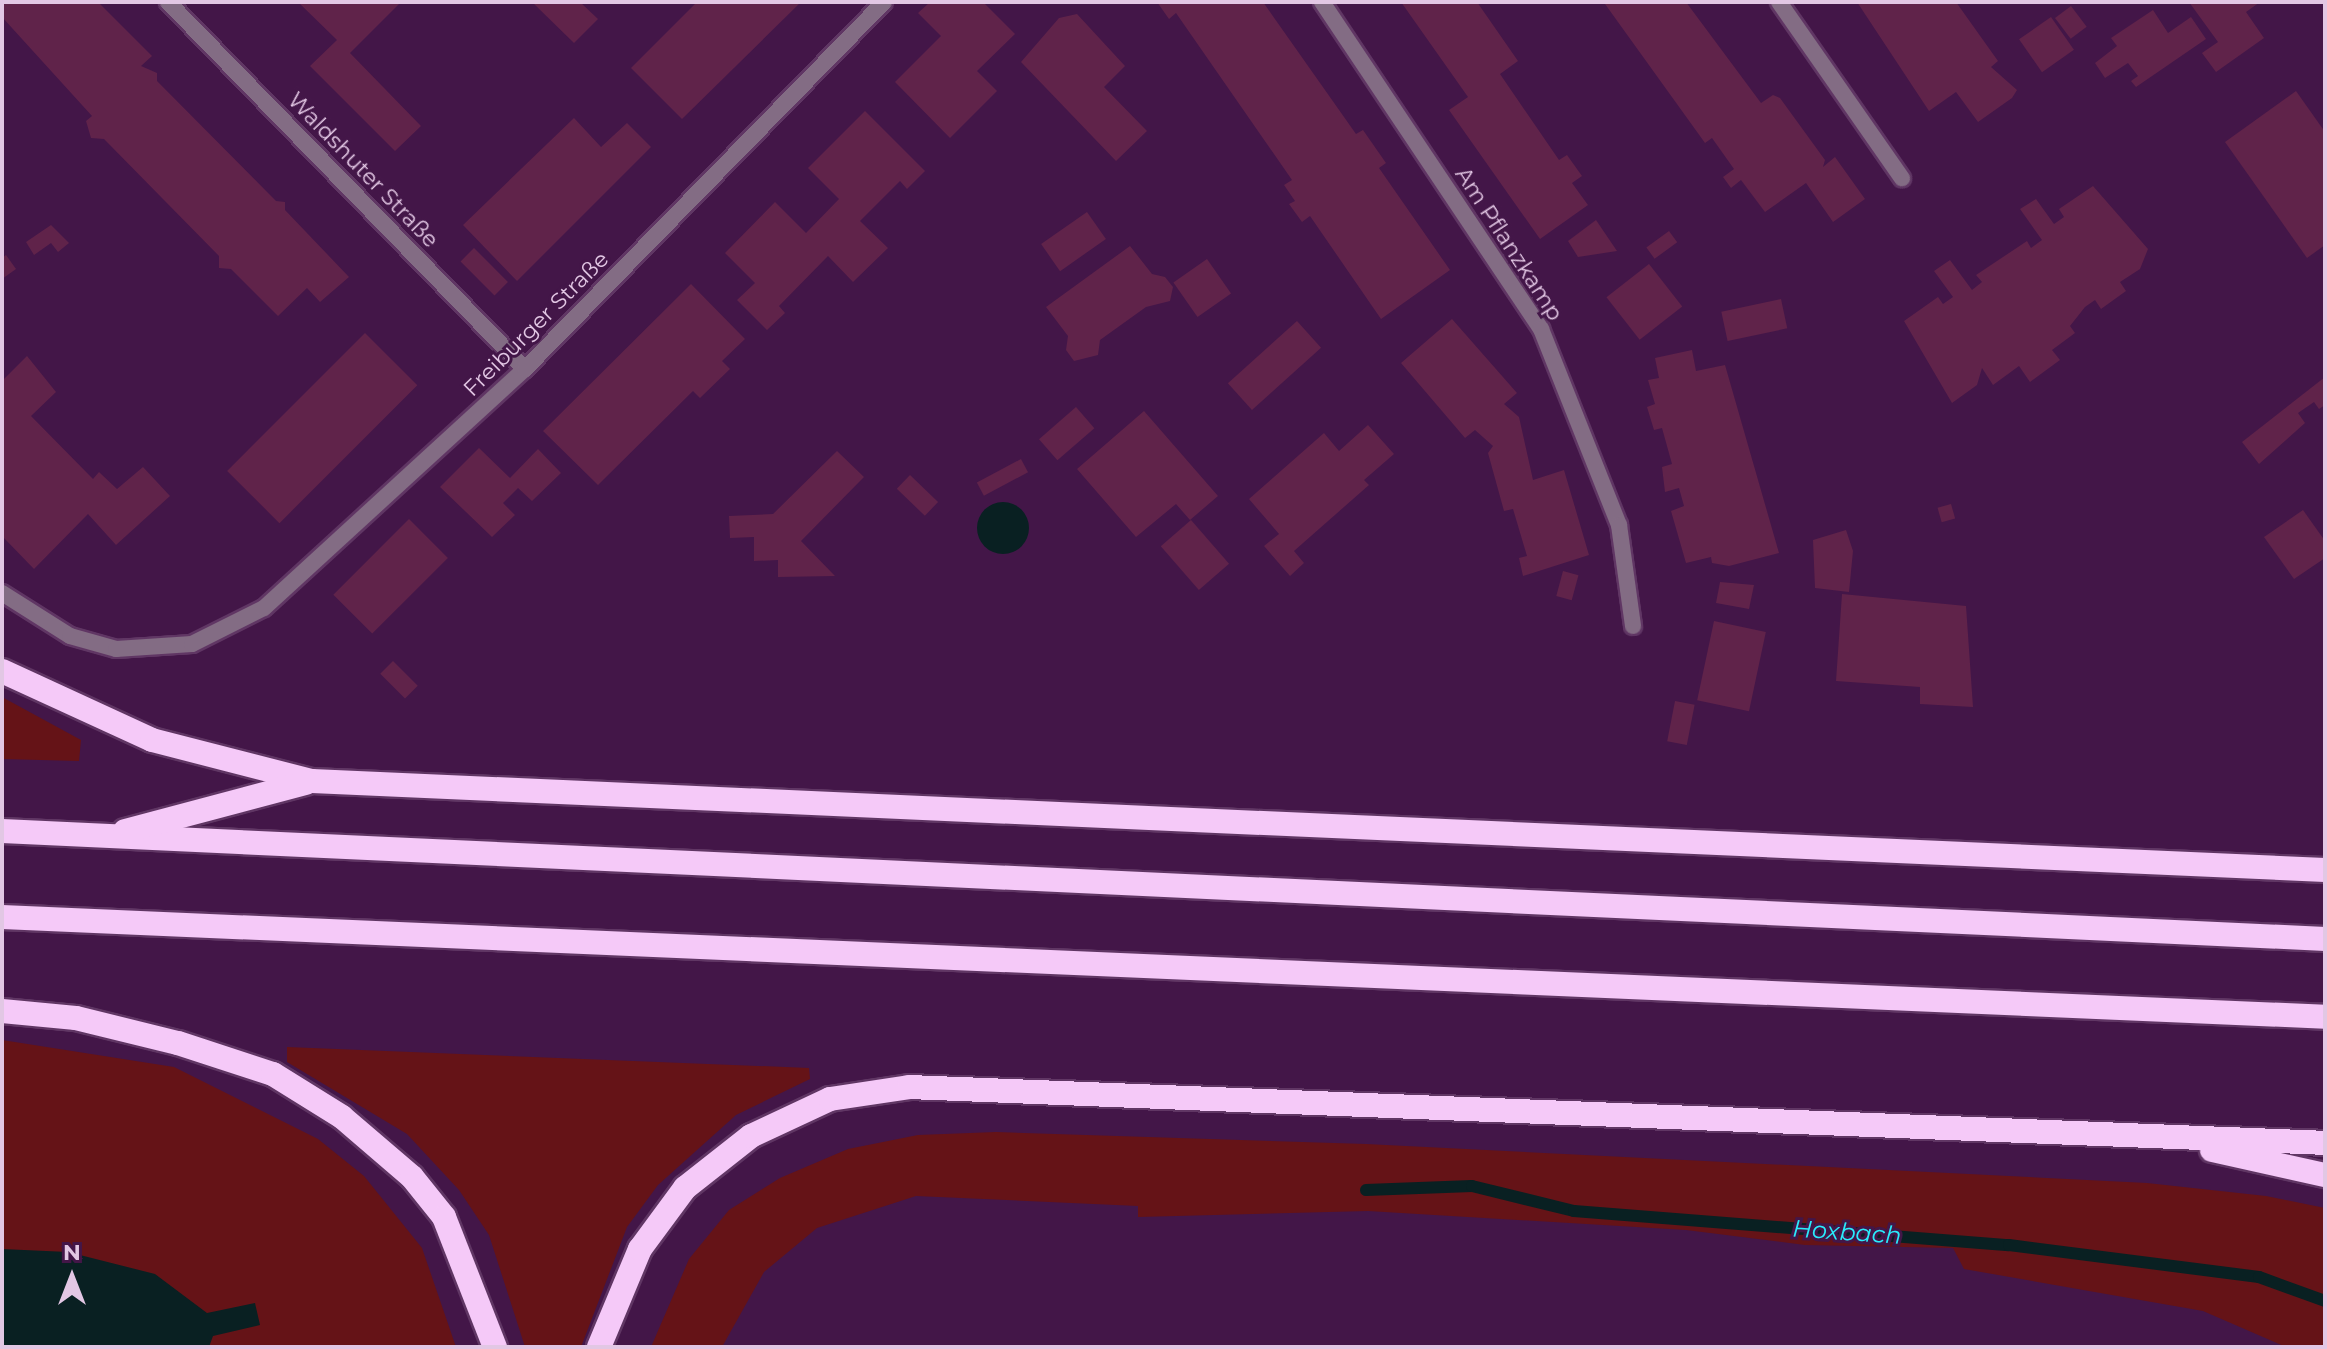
<!DOCTYPE html>
<html>
<head>
<meta charset="utf-8">
<style>
  body { margin:0 }
  #map { position:relative; width:2327px; height:1349px; overflow:hidden; background:#431648; font-family:Montserrat,sans-serif }
  div>[style] { position:absolute }
  .green>* { inset:0; background:#651317 }
  .water>* { inset:0; background:#092022 }
  .round { border-radius:50% }
  .stream>* { height:12px; margin:-6px; padding:0 6px; transform-origin:6px; border-radius:6px; background:#092022 }
  .building>* { inset:0; background:#60234a; transform-origin:0 0 }
  .roads { filter:drop-shadow(2px 0 #603664) drop-shadow(-2px 0 #603664) drop-shadow(0 2px #603664) drop-shadow(0 -2px #603664) }
  .minor>* { height:16px; margin:-8px; padding:0 8px; transform-origin:8px; border-radius:8px; background:#836c84 }
  .motorway>* { height:24px; margin:-12px; padding:0 12px; transform-origin:12px; border-radius:12px; background:#f5c9f8 }
  span { translate:-50% -50%; white-space:nowrap; text-align:center; line-height:1.15; -webkit-text-stroke:6px #431648; paint-order:stroke }
  .street-label { font-size:22px; color:#e2c7e4 }
  .water-label { font-size:24px; color:#29ecfc; font-style:italic }
  .frame { position:absolute; inset:0; border:4px solid #e2c7e4; pointer-events:none }
  .north { position:absolute; left:32px; top:1237px; width:80px; height:80px; -webkit-text-stroke:6px #431648; paint-order:stroke; rotate:0deg; font-size:22px; font-weight:700; line-height:32px; text-align:center; color:#e2c7e4 }
  .north::after { content:''; display:block; margin:auto; width:28px; height:36px; background:#e2c7e4; clip-path:polygon(50% 0,100% 100%,50% 72%,0 100%) }
</style>
</head>
<body>
<div id="map">
  <div class="green">
    <div style="clip-path:polygon(2px 697px,81px 740px,79px 761px,2px 759px)"></div>
    <div style="clip-path:polygon(2px 1040px,174px 1067px,318px 1139px,364px 1176px,422px 1248px,456px 1347px,2px 1347px)"></div>
    <div style="clip-path:polygon(287px 1047px,809px 1068px,810px 1079px,736px 1115px,658px 1185px,627px 1227px,581px 1347px,525px 1347px,489px 1235px,459px 1190px,407px 1134px,287px 1062px)"></div>
    <div style="clip-path:polygon(996px 1132px,1366px 1144px,2147px 1183px,2266px 1196px,2325px 1208px,2325px 1347px,2286px 1347px,2203px 1311px,1964px 1269px,1953px 1248px,1805px 1245px,1686px 1230px,1368px 1211px,1138px 1217px,1138px 1206px,916px 1196px,817px 1228px,764px 1272px,722px 1347px,651px 1347px,689px 1259px,729px 1210px,780px 1178px,848px 1149px,918px 1135px)"></div>
  </div>
  <div class="water">
    <div class="round" style="left:977px;top:502px;width:52px;height:52px"></div>
    <div style="clip-path:polygon(2px 1249px,68px 1252px,155px 1274px,207px 1313px,255px 1303px,260px 1325px,213px 1336px,209px 1347px,2px 1347px)"></div>
  </div>
  <div class="stream">
    <div style="left:1366px;top:1190px;width:106px;rotate:-2.2deg"></div>
    <div style="left:1472px;top:1186px;width:105px;rotate:13.8deg"></div>
    <div style="left:1574px;top:1211px;width:436px;rotate:4.5deg"></div>
    <div style="left:2009px;top:1245px;width:252px;rotate:7.3deg"></div>
    <div style="left:2259px;top:1277px;width:70px;rotate:20deg"></div>
  </div>
  <div class="building">
    <div style="clip-path:polygon(2px 2px,98px 2px,152px 56px,141px 66px,157px 73px,157px 81px,276px 201px,285px 202px,285px 210px,349px 277px,320px 302px,307px 288px,278px 316px,231px 269px,219px 268px,219px 256px,104px 139px,91px 138px,86px 121px,92px 116px,2px 17px)"></div>
    <div style="clip-path:polygon(298px 2px,401px 2px,350px 53px,421px 126px,395px 151px,310px 66px,337px 40px)"></div>
    <div style="clip-path:polygon(532px 2px,580px 2px,598px 19px,574px 43px)"></div>
    <div style="clip-path:polygon(697px 2px,801px 2px,682px 119px,631px 68px)"></div>
    <div style="clip-path:polygon(930px 2px,983px 2px,1015px 34px,977px 71px,997px 91px,950px 138px,895px 82px,941px 36px,918px 13px)"></div>
    <div style="clip-path:polygon(1157px 2px,1263px 2px,1356px 134px,1363px 130px,1386px 163px,1379px 168px,1450px 270px,1381px 319px,1310px 216px,1302px 222px,1289px 204px,1295px 201px,1284px 185px,1292px 180px,1176px 13px,1169px 19px)"></div>
    <div style="clip-path:polygon(1401px 2px,1477px 2px,1518px 61px,1500px 74px,1559px 160px,1567px 155px,1582px 176px,1572px 183px,1588px 205px,1540px 239px,1449px 110px,1468px 97px)"></div>
    <div style="clip-path:polygon(1686px 2px,1761px 103px,1773px 95px,1780px 98px,1825px 160px,1823px 167px,1835px 157px,1865px 199px,1833px 222px,1806px 183px,1765px 212px,1741px 180px,1731px 188px,1723px 177px,1734px 169px,1712px 138px,1705px 143px,1605px 4px)"></div>
    <div style="clip-path:polygon(1857px 2px,1956px 2px,1998px 61px,1991px 67px,2017px 90px,2012px 98px,1978px 122px,1956px 92px,1929px 111px)"></div>
    <div style="clip-path:polygon(2189px 2px,2260px 2px,2246px 12px,2264px 38px,2216px 72px,2202px 53px,2218px 42px)"></div>
    <div style="left:2071px;top:6px;width:26px;height:20px;rotate:53deg"></div>
    <div style="clip-path:polygon(2153px 10px,2168px 33px,2191px 17px,2206px 39px,2136px 87px,2131px 81px,2138px 76px,2128px 63px,2105px 78px,2095px 63px,2117px 46px,2111px 38px)"></div>
    <div style="clip-path:polygon(1077px 14px,1125px 66px,1104px 87px,1147px 131px,1116px 161px,1021px 62px,1059px 18px)"></div>
    <div style="left:2051px;top:17px;width:40px;height:39px;rotate:55deg"></div>
    <div style="clip-path:polygon(2296px 91px,2325px 132px,2325px 245px,2307px 258px,2225px 142px)"></div>
    <div style="clip-path:polygon(865px 111px,925px 171px,907px 189px,900px 181px,860px 221px,888px 248px,853px 282px,828px 256px,779px 306px,785px 313px,767px 330px,737px 300px,755px 283px,725px 253px,775px 202px,806px 233px,839px 199px,808px 168px)"></div>
    <div style="clip-path:polygon(574px 118px,601px 147px,627px 123px,651px 147px,517px 281px,463px 225px)"></div>
    <div style="clip-path:polygon(2093px 186px,2148px 249px,2140px 269px,2120px 282px,2126px 291px,2101px 309px,2095px 300px,2085px 307px,2070px 326px,2075px 333px,2052px 350px,2060px 360px,2030px 382px,2019px 366px,1993px 385px,1982px 368px,1977px 385px,1952px 403px,1904px 321px,1938px 297px,1943px 304px,1953px 297px,1934px 271px,1950px 260px,1972px 290px,1982px 282px,1976px 275px,2027px 241px,2031px 248px,2042px 240px,2020px 209px,2036px 199px,2054px 224px,2064px 217px,2059px 209px)"></div>
    <div style="left:1087px;top:212px;width:33px;height:56px;rotate:55deg"></div>
    <div style="clip-path:polygon(1596px 220px,1617px 251px,1578px 257px,1568px 241px)"></div>
    <div style="clip-path:polygon(51px 225px,69px 243px,58px 252px,51px 243px,34px 255px,26px 242px)"></div>
    <div style="left:1669px;top:231px;width:14px;height:28px;rotate:54deg"></div>
    <div style="clip-path:polygon(1130px 246px,1152px 274px,1165px 277px,1173px 287px,1170px 301px,1146px 307px,1100px 340px,1098px 355px,1074px 361px,1066px 350px,1068px 336px,1046px 307px)"></div>
    <div style="left:474px;top:248px;width:48px;height:19px;rotate:45deg"></div>
    <div style="clip-path:polygon(6px 255px,16px 269px,2px 279px,2px 258px)"></div>
    <div style="left:1207px;top:259px;width:42px;height:41px;rotate:55deg"></div>
    <div style="left:1649px;top:264px;width:54px;height:54px;rotate:52deg"></div>
    <div style="clip-path:polygon(691px 284px,745px 339px,722px 361px,730px 369px,700px 398px,693px 391px,598px 485px,543px 431px)"></div>
    <div style="left:1781px;top:299px;width:30px;height:61px;rotate:78deg"></div>
    <div style="clip-path:polygon(1452px 319px,1517px 393px,1504px 404px,1519px 417px,1533px 480px,1564px 470px,1589px 555px,1523px 576px,1519px 558px,1527px 556px,1513px 509px,1504px 511px,1488px 453px,1493px 446px,1475px 430px,1465px 438px,1401px 363px)"></div>
    <div style="left:1297px;top:321px;width:36px;height:93px;rotate:48deg"></div>
    <div style="left:365px;top:333px;width:74px;height:195px;rotate:45deg"></div>
    <div style="clip-path:polygon(1692px 350px,1696px 371px,1725px 365px,1779px 553px,1729px 566px,1712px 563px,1711px 557px,1686px 563px,1671px 511px,1684px 506px,1679px 488px,1665px 492px,1662px 467px,1672px 464px,1662px 428px,1654px 430px,1647px 407px,1655px 404px,1648px 380px,1659px 378px,1655px 358px)"></div>
    <div style="clip-path:polygon(27px 356px,56px 392px,31px 416px,93px 479px,99px 472px,117px 489px,143px 467px,170px 496px,116px 545px,88px 514px,34px 569px,2px 536px,2px 381px)"></div>
    <div style="clip-path:polygon(2325px 377px,2325px 405px,2319px 409px,2314px 402px,2298px 413px,2305px 423px,2259px 464px,2242px 442px)"></div>
    <div style="left:1076px;top:407px;width:28px;height:49px;rotate:49deg"></div>
    <div style="clip-path:polygon(1144px 411px,1218px 496px,1190px 520px,1176px 504px,1136px 537px,1077px 469px)"></div>
    <div style="clip-path:polygon(1368px 425px,1394px 454px,1364px 480px,1369px 485px,1294px 551px,1304px 563px,1290px 576px,1264px 546px,1279px 534px,1249px 499px,1324px 433px,1339px 451px)"></div>
    <div style="clip-path:polygon(479px 448px,510px 478px,538px 449px,561px 473px,532px 501px,518px 488px,503px 503px,515px 515px,492px 537px,440px 487px)"></div>
    <div style="clip-path:polygon(837px 451px,864px 477px,801px 541px,835px 576px,778px 577px,778px 560px,754px 561px,754px 537px,730px 538px,729px 516px,773px 514px)"></div>
    <div style="left:1021px;top:459px;width:15px;height:50px;rotate:62deg"></div>
    <div style="left:910px;top:475px;width:39px;height:19px;rotate:44deg"></div>
    <div style="left:1951px;top:504px;width:15px;height:14px;rotate:74deg"></div>
    <div style="clip-path:polygon(2303px 510px,2325px 541px,2325px 558px,2294px 579px,2264px 537px)"></div>
    <div style="left:409px;top:519px;width:55px;height:107px;rotate:45deg"></div>
    <div style="left:1191px;top:520px;width:58px;height:40px;rotate:49deg"></div>
    <div style="clip-path:polygon(1846px 530px,1853px 551px,1849px 592px,1815px 588px,1813px 540px)"></div>
    <div style="left:1563px;top:571px;width:16px;height:26px;rotate:15deg"></div>
    <div style="clip-path:polygon(1720px 582px,1754px 585px,1749px 609px,1716px 603px)"></div>
    <div style="clip-path:polygon(1842px 594px,1966px 606px,1973px 707px,1920px 704px,1920px 687px,1836px 681px)"></div>
    <div style="left:1714px;top:621px;width:53px;height:81px;rotate:12deg"></div>
    <div style="left:393px;top:661px;width:35px;height:18px;rotate:45deg"></div>
    <div style="left:1675px;top:701px;width:20px;height:41px;rotate:11deg"></div>
  </div>
  <div class="roads">
    <div class="minor">
      <div style="left:168px;top:2px;width:512px;rotate:45.79deg"></div>
      <div style="left:1322px;top:2px;width:394px;rotate:56.2deg"></div>
      <div style="left:1541px;top:329px;width:211px;rotate:68.3deg"></div>
      <div style="left:1619px;top:525px;width:102px;rotate:82.1deg"></div>
      <div style="left:1779px;top:2px;width:215px;rotate:55.1deg"></div>
      <div style="left:2px;top:593px;width:80px;rotate:32.3deg"></div>
      <div style="left:70px;top:636px;width:48px;rotate:15.8deg"></div>
      <div style="left:116px;top:649px;width:76px;rotate:-3.8deg"></div>
      <div style="left:192px;top:644px;width:80px;rotate:-26.6deg"></div>
      <div style="left:264px;top:608px;width:354px;rotate:-42.5deg"></div>
      <div style="left:525px;top:369px;width:513px;rotate:-45.63deg"></div>
    </div>
    <div class="motorway">
      <div style="left:2px;top:671px;width:165px;rotate:24.7deg"></div>
      <div style="left:152px;top:740px;width:165px;rotate:14.4deg"></div>
      <div style="left:312px;top:781px;width:2015px;rotate:2.53deg"></div>
      <div style="left:2px;top:831px;width:2326px;rotate:2.66deg"></div>
      <div style="left:125px;top:831px;width:187px;rotate:-14.9deg"></div>
      <div style="left:2px;top:917px;width:2325px;rotate:2.46deg"></div>
      <div style="left:2px;top:1011px;width:74px;rotate:5.4deg"></div>
      <div style="left:76px;top:1018px;width:105px;rotate:13.8deg"></div>
      <div style="left:178px;top:1043px;width:100px;rotate:18.1deg"></div>
      <div style="left:273px;top:1074px;width:81px;rotate:31.9deg"></div>
      <div style="left:342px;top:1117px;width:92px;rotate:40.6deg"></div>
      <div style="left:412px;top:1177px;width:51px;rotate:51.3deg"></div>
      <div style="left:444px;top:1217px;width:140px;rotate:68.6deg"></div>
      <div style="left:2212px;top:1150px;width:116px;rotate:12.5deg"></div>
      <div style="left:599px;top:1347px;width:106px;rotate:-67.3deg"></div>
      <div style="left:640px;top:1249px;width:76px;rotate:-53.6deg"></div>
      <div style="left:685px;top:1188px;width:84px;rotate:-38.2deg"></div>
      <div style="left:751px;top:1136px;width:87px;rotate:-25.1deg"></div>
      <div style="left:830px;top:1099px;width:80px;rotate:-8.6deg"></div>
      <div style="left:909px;top:1087px;width:1417px;rotate:2.26deg"></div>
    </div>
  </div>
  <div class="street-label">
    <span style="left:363px;top:170px;rotate:46deg">Waldshuter Straße</span>
    <span style="left:1509px;top:244px;rotate:57deg">Am Pflanzkamp</span>
    <span style="left:536px;top:324px;rotate:-45deg">Freiburger Straße</span>
  </div>
  <div class="water-label">
    <span style="left:1847px;top:1232px;rotate:4deg">Hoxbach</span>
  </div>
  <div class="frame"></div>
  <div class="north">N</div>
</div>
</body>
</html>
